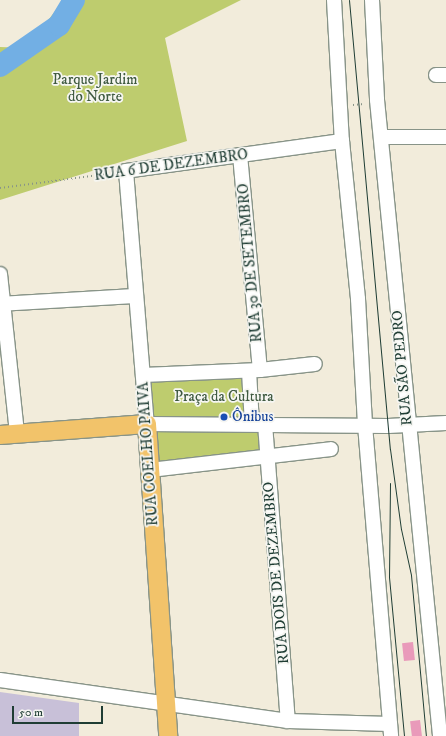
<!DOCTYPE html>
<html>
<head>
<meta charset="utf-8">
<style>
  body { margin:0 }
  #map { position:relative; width:446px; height:736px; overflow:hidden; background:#f2ecdb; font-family:"IM FELL DW Pica",serif }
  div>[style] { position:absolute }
  .industrial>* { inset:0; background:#c8c0d8 }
  .green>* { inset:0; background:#becc6e }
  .river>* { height:22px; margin:-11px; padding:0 11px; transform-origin:11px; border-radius:11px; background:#72afe4 }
  .building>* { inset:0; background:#e99aba; transform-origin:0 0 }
  .path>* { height:2px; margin-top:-1px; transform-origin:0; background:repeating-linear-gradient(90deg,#889488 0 1px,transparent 0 4px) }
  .roads { filter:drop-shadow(1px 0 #889488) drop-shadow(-1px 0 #889488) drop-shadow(0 1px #889488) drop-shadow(0 -1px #889488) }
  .minor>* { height:14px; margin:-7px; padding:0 7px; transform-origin:7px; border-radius:7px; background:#fff }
  .major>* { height:18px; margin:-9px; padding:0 9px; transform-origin:9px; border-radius:9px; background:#f2c36a }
  .tram>* { height:1px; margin:-0.5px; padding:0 0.5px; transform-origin:0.5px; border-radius:0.5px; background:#1f3d34 }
  .dots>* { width:11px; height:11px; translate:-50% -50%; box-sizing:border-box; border:2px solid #f6f6f2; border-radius:50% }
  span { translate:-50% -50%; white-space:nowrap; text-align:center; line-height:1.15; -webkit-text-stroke:3.5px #f6f6f2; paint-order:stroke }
  .park-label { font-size:15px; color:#3f5a40 }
  .street-label { font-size:15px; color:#1f3d34 }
  .transit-label { font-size:15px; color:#164399 }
  .left { translate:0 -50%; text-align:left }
  .scale { position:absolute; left:12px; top:706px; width:91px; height:18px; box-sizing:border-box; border:2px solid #1f3d34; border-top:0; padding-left:5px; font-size:12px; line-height:14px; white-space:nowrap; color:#1f3d34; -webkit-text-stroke:3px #f6f6f2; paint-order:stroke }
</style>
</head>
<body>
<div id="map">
  <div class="industrial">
    <div style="clip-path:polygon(0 692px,79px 703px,79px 736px,0 736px)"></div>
  </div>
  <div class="green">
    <div style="clip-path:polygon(64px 0,241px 0,165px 38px,187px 141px,0 200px,0 47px,26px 48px)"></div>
    <div style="clip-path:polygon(252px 376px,254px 417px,152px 418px,148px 382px)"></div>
    <div style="clip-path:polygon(260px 428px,260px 455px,153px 465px,153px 431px)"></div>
  </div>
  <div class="river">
    <div style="left:0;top:66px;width:72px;rotate:-34.8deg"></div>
    <div style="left:59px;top:25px;width:29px;rotate:-59deg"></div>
  </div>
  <div class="building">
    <div style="left:413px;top:642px;width:18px;height:11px;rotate:84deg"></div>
    <div style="left:420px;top:720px;width:16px;height:10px;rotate:83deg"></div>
  </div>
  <div class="path">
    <div style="left:353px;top:105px;width:11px;rotate:-5deg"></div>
    <div style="left:0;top:188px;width:115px;rotate:-7.5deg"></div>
  </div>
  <div class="roads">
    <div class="minor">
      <div style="left:334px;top:0;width:141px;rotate:86.8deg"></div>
      <div style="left:342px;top:141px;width:159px;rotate:84.2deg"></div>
      <div style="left:358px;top:299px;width:126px;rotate:86.8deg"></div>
      <div style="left:365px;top:425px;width:312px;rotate:85.2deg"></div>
      <div style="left:372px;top:0;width:100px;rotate:87.1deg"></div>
      <div style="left:377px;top:100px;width:639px;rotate:84.34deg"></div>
      <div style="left:436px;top:75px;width:10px"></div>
      <div style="left:381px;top:137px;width:65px"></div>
      <div style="left:342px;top:141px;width:218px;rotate:172.1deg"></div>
      <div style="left:126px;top:171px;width:254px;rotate:85.3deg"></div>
      <div style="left:147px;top:424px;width:241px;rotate:0.5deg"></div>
      <div style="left:388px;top:426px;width:58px;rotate:-3deg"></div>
      <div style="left:240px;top:155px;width:216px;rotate:84.7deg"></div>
      <div style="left:0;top:274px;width:161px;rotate:83.9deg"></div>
      <div style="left:0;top:304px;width:136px;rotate:-3.4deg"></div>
      <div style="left:249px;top:371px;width:53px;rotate:86.8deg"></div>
      <div style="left:143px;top:375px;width:117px;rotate:-2.4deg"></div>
      <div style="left:260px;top:370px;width:55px;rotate:-6.2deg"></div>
      <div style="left:265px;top:424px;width:298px;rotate:85.6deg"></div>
      <div style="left:150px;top:470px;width:182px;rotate:-6.6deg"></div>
      <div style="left:0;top:680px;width:291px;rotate:8.1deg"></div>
      <div style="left:288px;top:721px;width:102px;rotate:1.7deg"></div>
    </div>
    <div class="major">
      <div style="left:0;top:435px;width:147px;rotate:-4.3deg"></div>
      <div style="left:147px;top:424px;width:313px;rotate:86.1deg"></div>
    </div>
  </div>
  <div class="tram">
    <div style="left:349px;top:0;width:451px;rotate:84.8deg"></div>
    <div style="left:390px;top:449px;width:81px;rotate:82.2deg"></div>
    <div style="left:401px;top:529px;width:47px;rotate:77.7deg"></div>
    <div style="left:411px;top:575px;width:162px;rotate:84.7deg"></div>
    <div style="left:390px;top:483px;width:94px;rotate:90.6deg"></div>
    <div style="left:389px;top:577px;width:160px;rotate:84.6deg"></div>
  </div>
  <div class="dots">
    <div style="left:224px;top:417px;background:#1a4fb4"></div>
  </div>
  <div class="park-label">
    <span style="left:95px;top:88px">Parque Jardim<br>do Norte</span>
    <span style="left:224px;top:397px">Praça da Cultura</span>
  </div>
  <div class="street-label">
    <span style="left:171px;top:165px;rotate:-8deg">RUA 6 DE DEZEMBRO</span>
    <span style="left:250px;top:263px;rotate:-95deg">RUA 30 DE SETEMBRO</span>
    <span style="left:402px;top:368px;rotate:-95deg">RUA SÃO PEDRO</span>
    <span style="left:148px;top:454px;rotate:-94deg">RUA COELHO PAIVA</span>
    <span style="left:276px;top:573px;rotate:-95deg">RUA DOIS DE DEZEMBRO</span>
  </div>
  <div class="transit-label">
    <span class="left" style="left:232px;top:417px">Ônibus</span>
  </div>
  <div class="scale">50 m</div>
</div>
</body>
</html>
